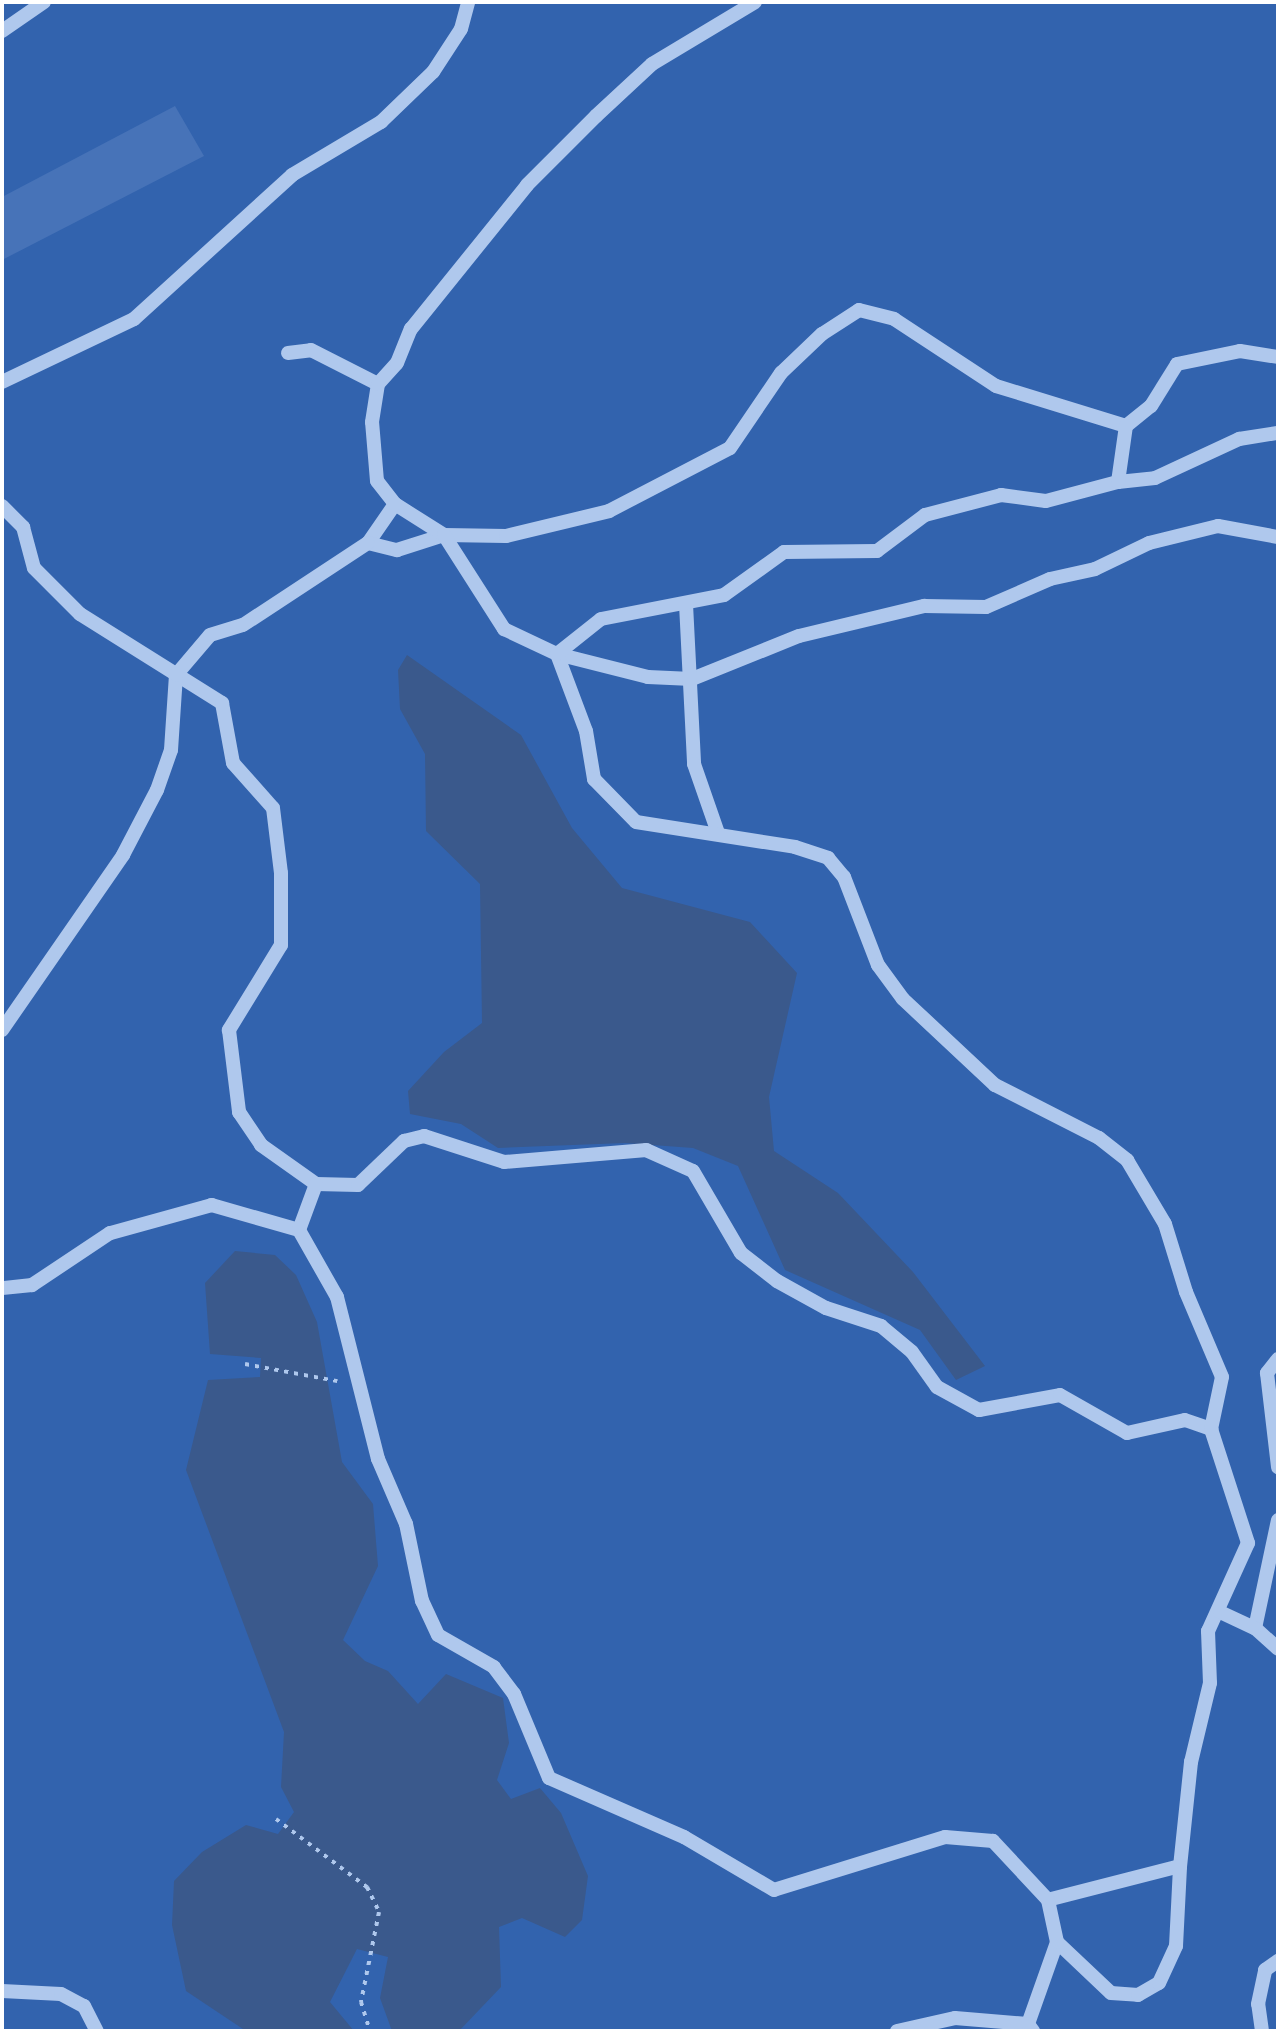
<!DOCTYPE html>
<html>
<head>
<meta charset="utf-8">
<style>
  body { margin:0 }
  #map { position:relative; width:1280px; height:2033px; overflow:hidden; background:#1f4a90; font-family:Helvetica,sans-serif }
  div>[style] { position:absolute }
  .green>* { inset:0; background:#3263ae; transform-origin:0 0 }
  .water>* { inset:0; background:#3a598c }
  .building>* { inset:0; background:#4773b8 }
  .path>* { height:4px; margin-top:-2px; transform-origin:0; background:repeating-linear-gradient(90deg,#afc8ed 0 4px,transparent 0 10px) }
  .minor>* { height:14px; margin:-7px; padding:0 7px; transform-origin:7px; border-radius:7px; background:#afc8ed }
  span { translate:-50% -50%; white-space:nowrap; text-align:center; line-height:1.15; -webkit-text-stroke:7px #1f4a90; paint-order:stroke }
  .frame { position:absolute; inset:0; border:4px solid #fff; pointer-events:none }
</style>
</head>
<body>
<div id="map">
  <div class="green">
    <div style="left:2px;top:2px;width:1276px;height:2029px"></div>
  </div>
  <div class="water">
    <div style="clip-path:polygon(407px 655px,521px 735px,572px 828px,622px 888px,750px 922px,797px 973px,769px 1097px,774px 1151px,838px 1193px,913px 1272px,985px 1366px,956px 1380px,920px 1330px,785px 1270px,738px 1166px,693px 1148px,625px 1143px,498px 1148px,461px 1124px,410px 1114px,408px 1091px,444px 1052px,482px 1023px,480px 884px,426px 831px,425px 754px,400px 709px,398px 670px)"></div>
    <div style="clip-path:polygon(235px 1251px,275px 1255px,296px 1275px,317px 1322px,342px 1462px,373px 1504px,378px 1566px,343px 1640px,365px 1661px,388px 1671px,418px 1704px,446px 1674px,503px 1698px,509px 1743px,497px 1780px,511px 1799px,540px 1788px,561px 1813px,588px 1876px,582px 1920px,565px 1937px,522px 1918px,499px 1927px,501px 1987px,459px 2031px,392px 2031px,380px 1998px,388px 1957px,357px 1949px,330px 2002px,354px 2031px,246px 2031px,186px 1991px,172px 1925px,174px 1881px,202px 1852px,246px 1825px,278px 1834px,294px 1812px,281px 1787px,284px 1732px,186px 1470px,208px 1380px,260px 1377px,261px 1358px,210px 1354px,205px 1283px)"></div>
  </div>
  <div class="building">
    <div style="clip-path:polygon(175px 106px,204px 156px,2px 260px,2px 197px)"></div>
  </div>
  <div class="path">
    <div style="left:245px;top:1364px;width:94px;rotate:10.5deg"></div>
    <div style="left:276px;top:1819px;width:114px;rotate:36.8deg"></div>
    <div style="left:367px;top:1887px;width:28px;rotate:64deg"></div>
    <div style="left:379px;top:1912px;width:92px;rotate:101.3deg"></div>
    <div style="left:361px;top:2002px;width:30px;rotate:73deg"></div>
  </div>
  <div class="minor">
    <div style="left:2px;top:31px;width:51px;rotate:-34.6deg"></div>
    <div style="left:288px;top:353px;width:23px;rotate:-7deg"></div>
    <div style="left:311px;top:350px;width:75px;rotate:26.9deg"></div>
    <div style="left:2px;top:382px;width:146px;rotate:-25.5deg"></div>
    <div style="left:134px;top:319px;width:214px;rotate:-42.3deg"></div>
    <div style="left:292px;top:175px;width:104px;rotate:-30.8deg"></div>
    <div style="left:381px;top:122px;width:72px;rotate:-43.9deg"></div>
    <div style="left:433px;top:72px;width:51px;rotate:-56.9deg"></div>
    <div style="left:461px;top:29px;width:28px;rotate:-75deg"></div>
    <div style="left:1118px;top:482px;width:37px;rotate:-6deg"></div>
    <div style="left:1155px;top:478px;width:93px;rotate:-24.9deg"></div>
    <div style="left:1239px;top:439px;width:39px;rotate:-9deg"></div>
    <div style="left:395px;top:504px;width:47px;rotate:124.7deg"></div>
    <div style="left:368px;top:543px;width:30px;rotate:14deg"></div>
    <div style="left:397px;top:550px;width:49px;rotate:-17.7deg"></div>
    <div style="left:444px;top:535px;width:58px;rotate:-147.7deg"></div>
    <div style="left:395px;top:504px;width:29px;rotate:-128deg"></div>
    <div style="left:377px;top:481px;width:59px;rotate:-94.8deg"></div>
    <div style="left:372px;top:422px;width:38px;rotate:-81deg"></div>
    <div style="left:378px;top:384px;width:28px;rotate:-48deg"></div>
    <div style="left:397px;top:363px;width:37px;rotate:-68deg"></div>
    <div style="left:411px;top:329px;width:185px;rotate:-51.1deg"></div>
    <div style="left:527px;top:185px;width:98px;rotate:-45deg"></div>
    <div style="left:596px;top:116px;width:76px;rotate:-42.9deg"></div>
    <div style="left:652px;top:64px;width:120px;rotate:-31deg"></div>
    <div style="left:2px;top:506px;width:30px;rotate:45deg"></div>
    <div style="left:23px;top:527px;width:42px;rotate:75deg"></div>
    <div style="left:34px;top:568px;width:65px;rotate:45deg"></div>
    <div style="left:80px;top:614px;width:168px;rotate:32.1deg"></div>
    <div style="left:222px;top:703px;width:61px;rotate:79.6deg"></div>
    <div style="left:233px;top:763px;width:60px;rotate:48.4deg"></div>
    <div style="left:273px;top:808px;width:65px;rotate:83deg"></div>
    <div style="left:281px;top:873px;width:72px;rotate:90deg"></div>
    <div style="left:281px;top:945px;width:100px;rotate:121.5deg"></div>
    <div style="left:229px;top:1030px;width:83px;rotate:83deg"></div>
    <div style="left:239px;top:1112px;width:40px;rotate:56deg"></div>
    <div style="left:261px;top:1145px;width:67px;rotate:35.3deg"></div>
    <div style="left:316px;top:1184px;width:42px;rotate:1.4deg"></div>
    <div style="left:358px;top:1185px;width:64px;rotate:-43.7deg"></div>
    <div style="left:404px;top:1141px;width:21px;rotate:-14deg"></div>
    <div style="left:424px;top:1136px;width:84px;rotate:18deg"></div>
    <div style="left:504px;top:1162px;width:143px;rotate:-4.8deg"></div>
    <div style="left:646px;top:1150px;width:51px;rotate:24.1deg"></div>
    <div style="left:693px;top:1171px;width:95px;rotate:59.7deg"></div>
    <div style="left:741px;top:1253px;width:46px;rotate:37.9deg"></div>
    <div style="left:777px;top:1281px;width:56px;rotate:28.9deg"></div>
    <div style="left:826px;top:1308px;width:58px;rotate:18.1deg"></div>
    <div style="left:881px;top:1326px;width:40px;rotate:40deg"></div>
    <div style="left:912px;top:1352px;width:43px;rotate:54.5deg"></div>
    <div style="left:937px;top:1387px;width:48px;rotate:28.7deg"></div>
    <div style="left:979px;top:1410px;width:82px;rotate:-10.5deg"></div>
    <div style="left:1060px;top:1395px;width:77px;rotate:29.6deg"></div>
    <div style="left:1127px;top:1433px;width:59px;rotate:-12.6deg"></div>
    <div style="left:1185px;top:1420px;width:28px;rotate:19deg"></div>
    <div style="left:1211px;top:1429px;width:120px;rotate:72deg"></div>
    <div style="left:1248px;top:1543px;width:97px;rotate:114.4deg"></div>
    <div style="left:1208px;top:1631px;width:52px;rotate:87.8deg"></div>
    <div style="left:1210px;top:1683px;width:81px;rotate:103.5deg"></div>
    <div style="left:1191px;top:1762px;width:105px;rotate:96deg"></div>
    <div style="left:1180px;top:1866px;width:136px;rotate:165.6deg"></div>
    <div style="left:1048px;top:1900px;width:81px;rotate:-133deg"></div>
    <div style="left:993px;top:1841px;width:48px;rotate:-175.2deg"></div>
    <div style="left:945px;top:1837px;width:179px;rotate:162.8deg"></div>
    <div style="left:774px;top:1890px;width:104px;rotate:-149.5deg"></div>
    <div style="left:684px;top:1837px;width:147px;rotate:-156.4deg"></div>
    <div style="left:549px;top:1778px;width:91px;rotate:-112.6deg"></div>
    <div style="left:514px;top:1694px;width:34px;rotate:-127deg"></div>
    <div style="left:494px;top:1667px;width:64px;rotate:-150.3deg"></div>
    <div style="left:438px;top:1635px;width:38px;rotate:-115deg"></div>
    <div style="left:422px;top:1601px;width:79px;rotate:-101.7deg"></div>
    <div style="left:406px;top:1524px;width:71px;rotate:-113.3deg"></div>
    <div style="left:378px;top:1459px;width:167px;rotate:-104.2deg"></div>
    <div style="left:337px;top:1297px;width:77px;rotate:-119.6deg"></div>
    <div style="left:299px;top:1230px;width:91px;rotate:-164deg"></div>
    <div style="left:212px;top:1205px;width:106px;rotate:164.6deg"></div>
    <div style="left:110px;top:1233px;width:94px;rotate:146.3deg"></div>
    <div style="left:32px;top:1285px;width:30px;rotate:174deg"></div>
    <div style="left:444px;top:535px;width:62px;rotate:0.9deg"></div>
    <div style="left:506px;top:536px;width:106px;rotate:-13.6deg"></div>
    <div style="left:609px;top:511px;width:136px;rotate:-27.5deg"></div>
    <div style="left:730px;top:448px;width:91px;rotate:-55.8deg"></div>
    <div style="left:781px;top:373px;width:57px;rotate:-43.6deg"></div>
    <div style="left:822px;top:334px;width:44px;rotate:-33deg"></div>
    <div style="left:859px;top:310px;width:36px;rotate:14deg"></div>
    <div style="left:894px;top:319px;width:122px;rotate:33.3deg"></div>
    <div style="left:996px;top:386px;width:136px;rotate:17.1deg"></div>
    <div style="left:1126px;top:426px;width:32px;rotate:-39deg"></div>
    <div style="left:1151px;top:406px;width:49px;rotate:-58.2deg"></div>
    <div style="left:1177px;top:364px;width:64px;rotate:-11.7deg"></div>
    <div style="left:1240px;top:351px;width:38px;rotate:9deg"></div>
    <div style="left:444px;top:535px;width:112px;rotate:57.4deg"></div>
    <div style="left:504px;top:629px;width:59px;rotate:25.3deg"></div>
    <div style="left:557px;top:654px;width:94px;rotate:14.2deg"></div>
    <div style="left:648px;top:677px;width:44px;rotate:2.6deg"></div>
    <div style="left:692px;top:679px;width:115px;rotate:-21.9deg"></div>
    <div style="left:799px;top:636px;width:129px;rotate:-13.5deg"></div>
    <div style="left:924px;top:606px;width:62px;rotate:0.9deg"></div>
    <div style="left:986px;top:607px;width:70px;rotate:-23.6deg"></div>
    <div style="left:1050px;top:579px;width:46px;rotate:-12.5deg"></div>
    <div style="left:1095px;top:569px;width:60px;rotate:-25.7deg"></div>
    <div style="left:1149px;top:543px;width:71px;rotate:-13.8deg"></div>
    <div style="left:1218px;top:526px;width:61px;rotate:10.4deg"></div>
    <div style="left:686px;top:604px;width:160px;rotate:87.1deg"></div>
    <div style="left:694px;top:764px;width:73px;rotate:70.8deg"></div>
    <div style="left:557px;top:654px;width:82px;rotate:69.4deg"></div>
    <div style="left:586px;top:731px;width:49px;rotate:80.5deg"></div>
    <div style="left:594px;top:779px;width:60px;rotate:45.7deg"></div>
    <div style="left:636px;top:822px;width:161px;rotate:8.9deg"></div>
    <div style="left:795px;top:847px;width:35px;rotate:18deg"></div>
    <div style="left:828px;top:858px;width:25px;rotate:50deg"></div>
    <div style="left:844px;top:877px;width:94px;rotate:68.9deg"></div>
    <div style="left:878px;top:965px;width:42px;rotate:53.7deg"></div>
    <div style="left:903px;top:999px;width:126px;rotate:43.1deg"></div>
    <div style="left:995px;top:1085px;width:117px;rotate:27deg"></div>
    <div style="left:1099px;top:1138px;width:36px;rotate:38deg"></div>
    <div style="left:1127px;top:1160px;width:74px;rotate:59.3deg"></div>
    <div style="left:1165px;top:1224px;width:71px;rotate:72.8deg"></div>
    <div style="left:1186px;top:1292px;width:92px;rotate:67deg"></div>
    <div style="left:1222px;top:1377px;width:53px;rotate:101.9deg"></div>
    <div style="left:557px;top:654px;width:56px;rotate:-38.5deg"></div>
    <div style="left:601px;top:619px;width:125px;rotate:-11deg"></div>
    <div style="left:724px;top:595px;width:74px;rotate:-35.6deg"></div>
    <div style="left:784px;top:552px;width:93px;rotate:-0.6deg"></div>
    <div style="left:877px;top:551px;width:60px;rotate:-36.9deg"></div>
    <div style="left:925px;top:515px;width:79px;rotate:-14.7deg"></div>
    <div style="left:1001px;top:495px;width:45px;rotate:7.6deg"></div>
    <div style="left:1046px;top:501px;width:74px;rotate:-14.8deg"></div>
    <div style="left:1118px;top:482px;width:57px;rotate:-81.9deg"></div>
    <div style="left:2px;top:1030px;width:213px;rotate:-55.3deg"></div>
    <div style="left:123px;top:855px;width:73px;rotate:-62.4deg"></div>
    <div style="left:157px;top:790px;width:42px;rotate:-70.7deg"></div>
    <div style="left:171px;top:750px;width:75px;rotate:-86.2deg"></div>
    <div style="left:176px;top:675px;width:52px;rotate:-49.6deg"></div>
    <div style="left:210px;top:635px;width:34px;rotate:-17deg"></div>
    <div style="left:243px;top:625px;width:149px;rotate:-33.3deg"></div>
    <div style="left:299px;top:1230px;width:49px;rotate:-69.7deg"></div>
    <div style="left:1278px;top:1359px;width:18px;rotate:128deg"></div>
    <div style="left:1267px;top:1373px;width:95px;rotate:83.3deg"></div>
    <div style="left:1278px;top:1520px;width:110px;rotate:102deg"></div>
    <div style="left:1255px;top:1628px;width:31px;rotate:42deg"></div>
    <div style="left:1220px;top:1612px;width:38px;rotate:25deg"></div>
    <div style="left:1057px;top:1942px;width:74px;rotate:43.4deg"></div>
    <div style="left:1111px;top:1993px;width:27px;rotate:4deg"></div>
    <div style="left:1138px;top:1995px;width:24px;rotate:-30deg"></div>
    <div style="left:1159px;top:1983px;width:41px;rotate:-65.3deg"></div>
    <div style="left:1176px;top:1946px;width:80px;rotate:-87.1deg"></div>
    <div style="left:2px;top:1991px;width:59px;rotate:2.9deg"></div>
    <div style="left:61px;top:1994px;width:26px;rotate:28deg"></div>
    <div style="left:84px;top:2006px;width:28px;rotate:63deg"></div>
    <div style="left:1028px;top:2024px;width:87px;rotate:-70.5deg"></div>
    <div style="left:1057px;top:1942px;width:43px;rotate:-102.1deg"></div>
    <div style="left:897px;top:2031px;width:59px;rotate:-12.6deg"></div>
    <div style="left:955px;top:2018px;width:73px;rotate:4.7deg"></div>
    <div style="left:1028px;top:2024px;width:9px;rotate:54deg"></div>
    <div style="left:1262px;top:2031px;width:27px;rotate:-98deg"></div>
    <div style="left:1258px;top:2004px;width:35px;rotate:-78deg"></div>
    <div style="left:1265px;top:1970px;width:16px;rotate:-35deg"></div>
  </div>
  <div class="frame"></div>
</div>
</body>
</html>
